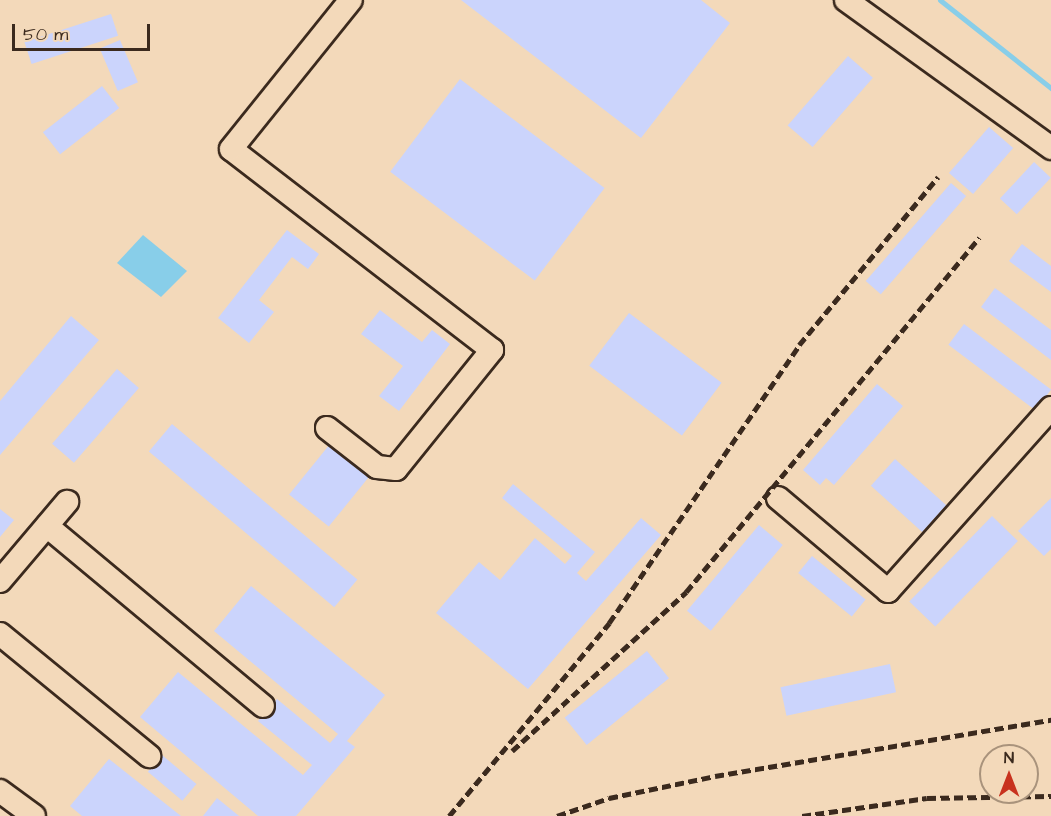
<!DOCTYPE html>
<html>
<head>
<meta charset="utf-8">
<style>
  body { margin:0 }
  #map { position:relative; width:1051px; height:816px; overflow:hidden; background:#f3d9ba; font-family:"Architects Daughter",sans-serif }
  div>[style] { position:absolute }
  .water>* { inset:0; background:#88cee9 }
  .stream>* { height:5px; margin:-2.5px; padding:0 2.5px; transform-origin:2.5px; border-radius:2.5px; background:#88cee9 }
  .building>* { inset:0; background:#cbd4fc; transform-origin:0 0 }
  .roads { filter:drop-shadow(2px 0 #3b2a1e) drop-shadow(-2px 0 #3b2a1e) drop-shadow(0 2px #3b2a1e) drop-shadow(0 -2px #3b2a1e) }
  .minor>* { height:22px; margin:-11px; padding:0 11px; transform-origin:11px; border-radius:11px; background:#f3d9ba }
  .rail>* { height:4.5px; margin-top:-2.25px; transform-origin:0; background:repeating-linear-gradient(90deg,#3b2a1e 0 9px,transparent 0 13.5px) }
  span { translate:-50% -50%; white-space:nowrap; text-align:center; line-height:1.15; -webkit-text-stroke:4.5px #f3d9ba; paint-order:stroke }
  .north { position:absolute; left:979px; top:744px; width:60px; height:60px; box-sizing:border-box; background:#f3d9ba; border:2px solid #a9937c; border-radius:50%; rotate:0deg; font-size:16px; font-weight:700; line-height:24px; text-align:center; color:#3b2a1e }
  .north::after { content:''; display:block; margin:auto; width:21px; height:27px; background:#c8321e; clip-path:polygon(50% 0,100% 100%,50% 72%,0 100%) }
  .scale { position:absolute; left:12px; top:24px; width:138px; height:27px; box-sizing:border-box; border:3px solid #3b2a1e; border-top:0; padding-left:8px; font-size:18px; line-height:21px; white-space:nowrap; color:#3b2a1e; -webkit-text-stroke:4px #f3d9ba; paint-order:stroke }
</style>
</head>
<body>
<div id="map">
  <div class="water">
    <div style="clip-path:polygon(143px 235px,187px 271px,161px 297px,117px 263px)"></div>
  </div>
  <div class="stream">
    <div style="left:940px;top:0;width:142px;rotate:38.4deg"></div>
  </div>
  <div class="building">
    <div style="clip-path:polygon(461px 0,701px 0,730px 23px,641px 138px)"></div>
    <div style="left:111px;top:14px;width:23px;height:91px;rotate:72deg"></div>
    <div style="left:120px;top:40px;width:46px;height:22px;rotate:67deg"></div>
    <div style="left:848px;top:56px;width:33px;height:92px;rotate:41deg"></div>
    <div style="left:460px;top:79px;width:181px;height:116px;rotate:37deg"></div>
    <div style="left:102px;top:86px;width:28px;height:75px;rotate:52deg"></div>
    <div style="left:989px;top:127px;width:32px;height:61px;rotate:41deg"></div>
    <div style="left:1034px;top:162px;width:23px;height:50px;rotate:43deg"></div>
    <div style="left:951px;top:183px;width:20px;height:130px;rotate:41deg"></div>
    <div style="clip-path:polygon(287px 230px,319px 254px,308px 269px,292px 257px,259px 300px,274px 312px,249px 343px,218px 318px)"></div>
    <div style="clip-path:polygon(1022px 244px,1051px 266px,1051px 292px,1009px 261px)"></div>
    <div style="clip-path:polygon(995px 288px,1051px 330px,1051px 360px,981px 307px)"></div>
    <div style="clip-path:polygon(380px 310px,422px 342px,432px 330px,450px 344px,399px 411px,379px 396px,403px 366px,361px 334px)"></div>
    <div style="left:629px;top:313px;width:116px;height:66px;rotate:37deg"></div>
    <div style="clip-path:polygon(71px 316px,99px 340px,0 455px,0 401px)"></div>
    <div style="left:964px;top:324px;width:109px;height:26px;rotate:37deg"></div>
    <div style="left:117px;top:369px;width:29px;height:99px;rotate:41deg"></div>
    <div style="clip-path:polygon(877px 384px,903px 406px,834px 485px,826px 478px,820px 485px,803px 470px)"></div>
    <div style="left:172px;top:424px;width:242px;height:36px;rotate:40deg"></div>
    <div style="left:330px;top:444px;width:51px;height:65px;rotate:39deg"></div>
    <div style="left:895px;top:459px;width:69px;height:36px;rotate:42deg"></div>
    <div style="clip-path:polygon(513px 484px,595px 552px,577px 573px,586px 581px,641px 518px,661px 535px,528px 689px,436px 613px,479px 562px,500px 580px,535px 538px,565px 564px,572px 556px,502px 498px)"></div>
    <div style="clip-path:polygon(1051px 498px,1051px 549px,1044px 556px,1018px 531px)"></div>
    <div style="clip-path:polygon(0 509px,14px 520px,0 537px)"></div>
    <div style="left:992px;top:516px;width:36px;height:119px;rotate:44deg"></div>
    <div style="left:759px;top:525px;width:31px;height:112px;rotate:40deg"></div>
    <div style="left:812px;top:556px;width:69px;height:22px;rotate:39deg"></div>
    <div style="clip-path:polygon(251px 586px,385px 695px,347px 741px,355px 747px,296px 816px,258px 816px,140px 717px,178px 672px,303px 775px,312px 765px,258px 721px,277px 699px,330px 743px,338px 734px,214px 631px)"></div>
    <div style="left:647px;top:651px;width:35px;height:106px;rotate:51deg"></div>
    <div style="left:890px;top:664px;width:29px;height:112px;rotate:78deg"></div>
    <div style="left:162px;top:755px;width:45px;height:22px;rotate:40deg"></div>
    <div style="clip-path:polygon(109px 759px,181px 816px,82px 816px,70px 806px)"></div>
    <div style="clip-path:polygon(217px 798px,239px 816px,203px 816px)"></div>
  </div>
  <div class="roads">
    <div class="minor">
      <div style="left:846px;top:0;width:253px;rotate:35.8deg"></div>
      <div style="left:327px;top:428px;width:63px;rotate:38deg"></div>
      <div style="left:377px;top:467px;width:19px;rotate:6deg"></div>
      <div style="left:396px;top:469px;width:153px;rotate:-51.1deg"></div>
      <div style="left:492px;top:350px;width:329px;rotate:-142.4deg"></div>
      <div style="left:231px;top:149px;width:191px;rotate:-51.2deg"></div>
      <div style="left:778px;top:498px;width:144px;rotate:40.2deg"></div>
      <div style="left:888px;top:591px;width:245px;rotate:-48.3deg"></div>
      <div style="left:47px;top:526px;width:281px;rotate:39.8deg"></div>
      <div style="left:0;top:581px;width:104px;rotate:-49.7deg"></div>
      <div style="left:0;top:634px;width:193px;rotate:39.3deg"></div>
      <div style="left:0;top:791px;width:42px;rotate:36.3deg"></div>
    </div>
  </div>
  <div class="rail">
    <div style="left:512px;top:751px;width:236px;rotate:-42.4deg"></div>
    <div style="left:686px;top:592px;width:460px;rotate:-50.4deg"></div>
    <div style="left:449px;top:816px;width:251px;rotate:-50.3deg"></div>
    <div style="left:609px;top:623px;width:337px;rotate:-55.6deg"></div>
    <div style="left:799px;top:345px;width:218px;rotate:-50.4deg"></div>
    <div style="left:557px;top:816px;width:55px;rotate:-19.1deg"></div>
    <div style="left:609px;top:798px;width:108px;rotate:-11.7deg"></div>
    <div style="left:715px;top:776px;width:341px;rotate:-9.5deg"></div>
    <div style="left:802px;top:816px;width:126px;rotate:-8.2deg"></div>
    <div style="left:927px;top:798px;width:124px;rotate:-0.9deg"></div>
  </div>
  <div class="north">N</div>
  <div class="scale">50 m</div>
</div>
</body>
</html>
